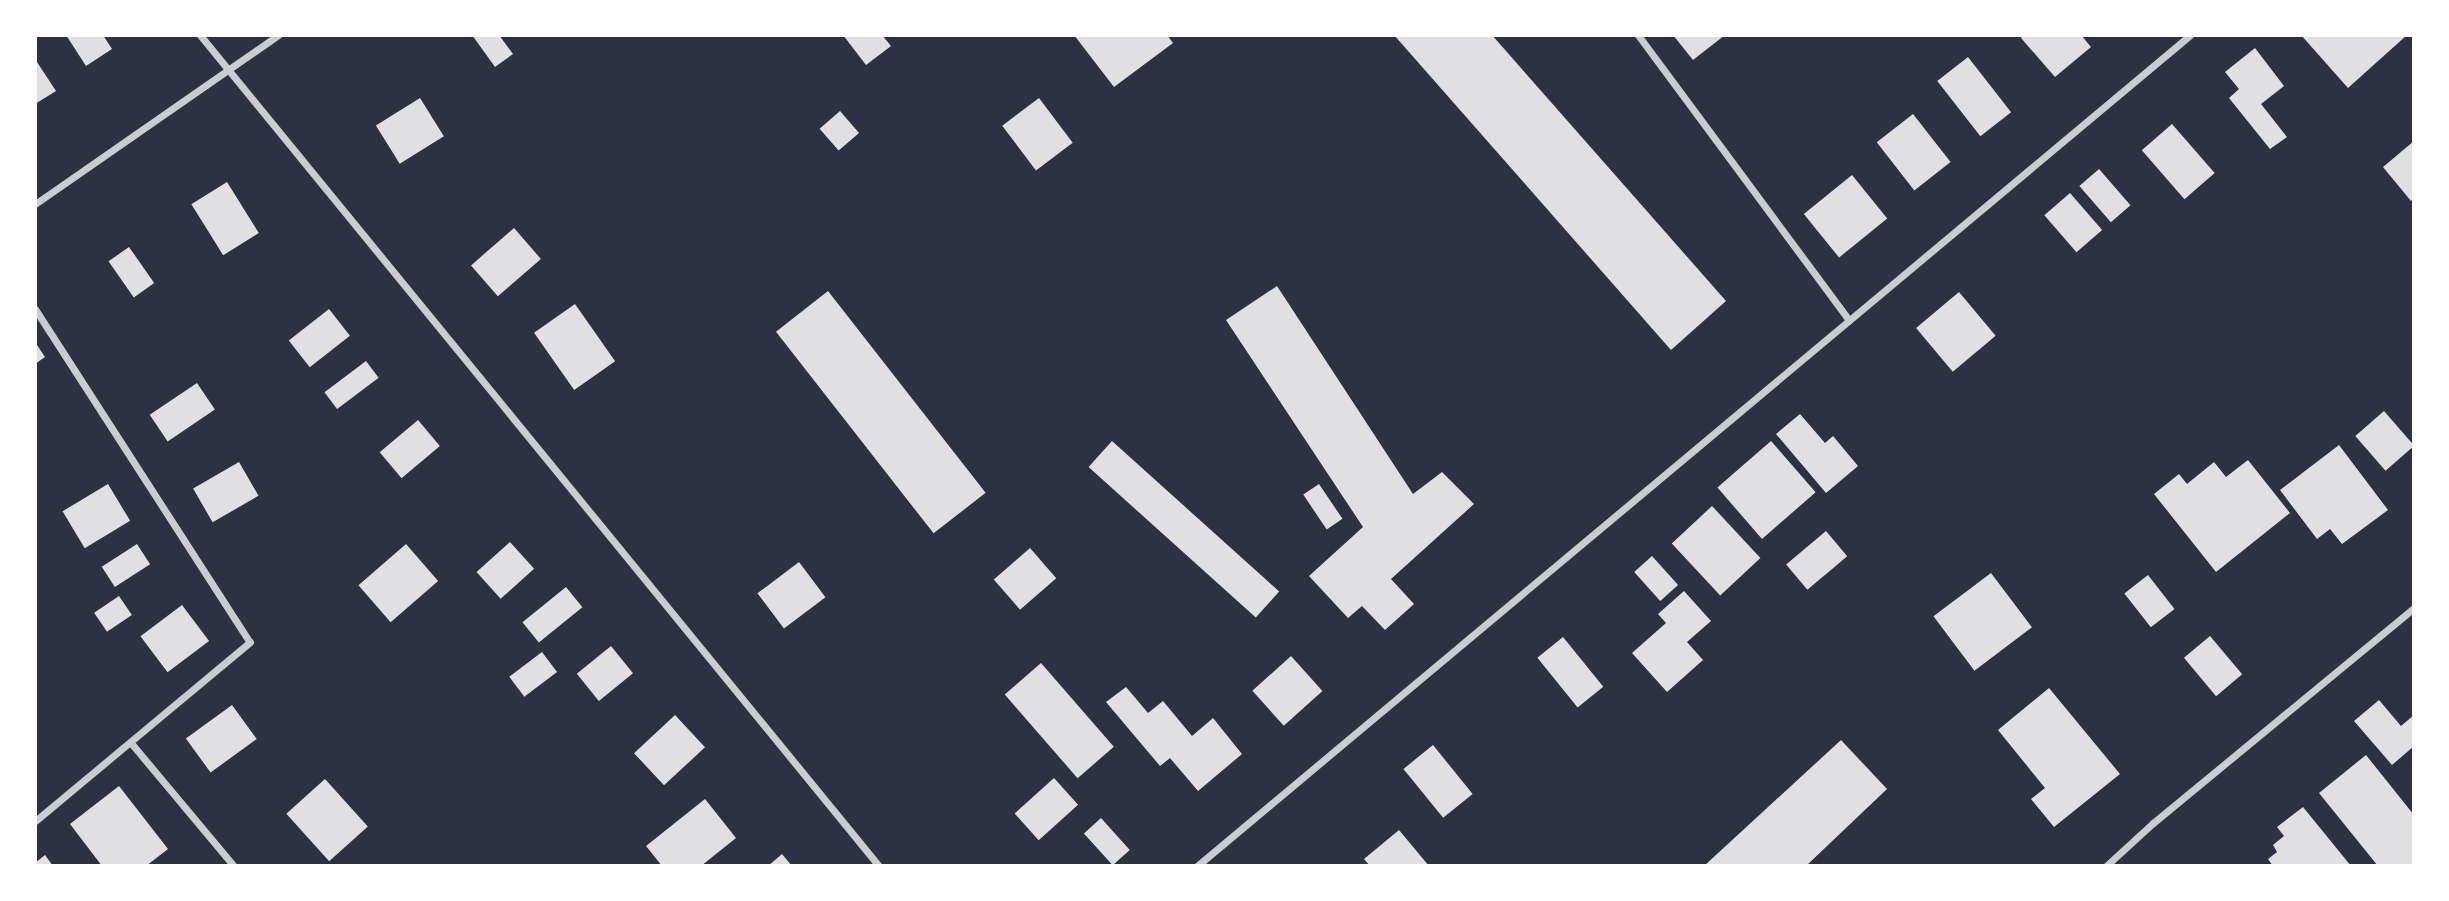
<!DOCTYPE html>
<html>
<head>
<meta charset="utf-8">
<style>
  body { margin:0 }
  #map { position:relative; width:2449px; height:901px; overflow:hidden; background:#2d3142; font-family:Manrope,sans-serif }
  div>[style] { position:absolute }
  .building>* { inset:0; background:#e0e0e3; transform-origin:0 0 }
  .minor>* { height:7px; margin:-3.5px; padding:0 3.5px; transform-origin:3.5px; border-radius:3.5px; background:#caccd0 }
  span { translate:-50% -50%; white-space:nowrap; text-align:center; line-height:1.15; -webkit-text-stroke:7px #fff; paint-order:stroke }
  .frame { position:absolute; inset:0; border:37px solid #fff; pointer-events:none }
</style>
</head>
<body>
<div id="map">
  <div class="building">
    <div style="clip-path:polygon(66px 35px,103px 35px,112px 49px,86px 66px)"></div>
    <div style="clip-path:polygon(472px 35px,499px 35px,513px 54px,495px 67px)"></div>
    <div style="clip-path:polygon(843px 35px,882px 35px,891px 46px,866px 65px)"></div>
    <div style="clip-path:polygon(1074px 35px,1167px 35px,1173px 43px,1114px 87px)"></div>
    <div style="clip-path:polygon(1394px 35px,1492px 35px,1726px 301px,1671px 350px)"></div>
    <div style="clip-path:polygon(1673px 35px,1725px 35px,1693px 60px)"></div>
    <div style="clip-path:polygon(2024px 35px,2081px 35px,2091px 47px,2055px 77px,2021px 38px)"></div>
    <div style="clip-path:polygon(2301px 35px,2407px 35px,2348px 88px)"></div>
    <div style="clip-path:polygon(2255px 48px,2284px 86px,2261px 104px,2287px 137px,2270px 149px,2229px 98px,2239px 89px,2225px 72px)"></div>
    <div style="left:1968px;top:57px;width:70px;height:39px;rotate:52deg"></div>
    <div style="clip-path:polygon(35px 59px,56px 91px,35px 104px)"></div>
    <div style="left:420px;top:98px;width:45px;height:52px;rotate:58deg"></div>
    <div style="left:1039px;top:98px;width:56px;height:46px;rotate:53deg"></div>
    <div style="left:840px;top:111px;width:29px;height:27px;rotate:49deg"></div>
    <div style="left:1913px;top:114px;width:61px;height:46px;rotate:52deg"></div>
    <div style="left:2172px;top:124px;width:65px;height:40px;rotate:49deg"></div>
    <div style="clip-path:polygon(2414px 141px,2414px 198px,2411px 201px,2383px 167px)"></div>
    <div style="left:2099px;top:169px;width:48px;height:26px;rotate:49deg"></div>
    <div style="left:1852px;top:175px;width:56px;height:62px;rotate:51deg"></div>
    <div style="left:227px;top:182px;width:60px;height:42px;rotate:58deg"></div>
    <div style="left:2070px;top:193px;width:49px;height:34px;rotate:49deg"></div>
    <div style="left:514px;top:228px;width:41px;height:57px;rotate:49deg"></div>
    <div style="left:129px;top:247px;width:44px;height:25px;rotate:55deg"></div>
    <div style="clip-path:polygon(1277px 286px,1413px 494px,1442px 472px,1474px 504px,1391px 579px,1414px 604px,1385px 630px,1362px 606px,1348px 618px,1309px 576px,1363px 527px,1226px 320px)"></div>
    <div style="left:828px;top:291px;width:256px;height:66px;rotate:52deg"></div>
    <div style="left:1959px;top:292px;width:57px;height:56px;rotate:50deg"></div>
    <div style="left:575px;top:304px;width:70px;height:50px;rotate:55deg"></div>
    <div style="left:329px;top:309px;width:34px;height:51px;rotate:52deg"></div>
    <div style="clip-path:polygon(35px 342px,45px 357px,35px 364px)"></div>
    <div style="left:366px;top:361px;width:21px;height:52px;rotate:53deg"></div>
    <div style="left:197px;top:383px;width:32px;height:57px;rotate:56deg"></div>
    <div style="left:2384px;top:411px;width:46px;height:38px;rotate:49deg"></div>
    <div style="clip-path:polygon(1800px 414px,1825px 443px,1833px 436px,1858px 466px,1826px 493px,1776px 434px)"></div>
    <div style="left:418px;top:420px;width:34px;height:50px;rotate:50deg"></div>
    <div style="left:1112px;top:441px;width:225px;height:35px;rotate:42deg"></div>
    <div style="left:1771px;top:441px;width:68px;height:71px;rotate:49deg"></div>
    <div style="clip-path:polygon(2339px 445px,2388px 510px,2342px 544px,2330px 529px,2317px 539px,2280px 490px)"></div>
    <div style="clip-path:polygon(2248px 460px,2290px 513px,2216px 572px,2154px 494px,2179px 474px,2187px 484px,2214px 462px,2226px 477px)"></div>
    <div style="left:239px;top:462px;width:39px;height:53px;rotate:60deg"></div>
    <div style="left:108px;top:484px;width:43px;height:53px;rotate:59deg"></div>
    <div style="left:1319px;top:484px;width:42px;height:19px;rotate:56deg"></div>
    <div style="left:1712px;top:506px;width:71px;height:55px;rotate:47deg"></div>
    <div style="left:1826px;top:531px;width:33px;height:52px;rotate:50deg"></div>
    <div style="left:510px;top:542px;width:36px;height:45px;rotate:48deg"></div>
    <div style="left:137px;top:544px;width:24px;height:42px;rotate:57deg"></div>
    <div style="left:406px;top:544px;width:49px;height:63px;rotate:49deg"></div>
    <div style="left:1030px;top:548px;width:40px;height:48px;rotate:49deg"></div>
    <div style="left:1652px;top:556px;width:39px;height:24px;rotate:48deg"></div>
    <div style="left:799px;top:562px;width:44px;height:52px;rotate:53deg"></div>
    <div style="left:1991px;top:573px;width:68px;height:72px;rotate:53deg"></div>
    <div style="left:2148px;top:575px;width:43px;height:30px;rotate:52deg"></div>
    <div style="left:566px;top:587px;width:26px;height:56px;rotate:51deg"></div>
    <div style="clip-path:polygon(1684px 591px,1711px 621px,1687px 642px,1703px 660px,1667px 692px,1632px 653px,1666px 623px,1658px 614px)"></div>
    <div style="left:119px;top:596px;width:23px;height:30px;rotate:56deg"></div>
    <div style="left:182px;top:605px;width:45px;height:52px;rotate:53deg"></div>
    <div style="left:2210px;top:636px;width:50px;height:34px;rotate:50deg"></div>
    <div style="left:1563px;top:637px;width:64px;height:33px;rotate:51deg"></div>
    <div style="left:611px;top:646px;width:35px;height:44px;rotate:51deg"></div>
    <div style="left:542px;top:652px;width:25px;height:41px;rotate:53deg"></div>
    <div style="left:1291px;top:656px;width:47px;height:52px;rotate:48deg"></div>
    <div style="left:1041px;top:663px;width:111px;height:48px;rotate:49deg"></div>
    <div style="clip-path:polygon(1126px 687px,1148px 713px,1163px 701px,1192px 736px,1213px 718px,1242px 754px,1198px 791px,1170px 758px,1160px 766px,1106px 702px)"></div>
    <div style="clip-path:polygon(2049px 688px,2120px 774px,2054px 827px,2031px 799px,2045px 788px,1998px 730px)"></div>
    <div style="clip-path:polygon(2379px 700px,2401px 726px,2414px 715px,2414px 746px,2392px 765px,2354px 721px)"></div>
    <div style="left:232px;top:705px;width:42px;height:57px;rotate:54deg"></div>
    <div style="left:675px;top:715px;width:44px;height:56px;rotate:47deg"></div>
    <div style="clip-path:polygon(1841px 740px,1887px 789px,1806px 866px,1704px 866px)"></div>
    <div style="left:1433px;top:745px;width:63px;height:38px;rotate:51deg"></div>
    <div style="clip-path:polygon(2366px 755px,2414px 815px,2414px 866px,2378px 866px,2319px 793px)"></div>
    <div style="left:1054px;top:778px;width:36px;height:53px;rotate:48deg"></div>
    <div style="left:325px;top:779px;width:64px;height:52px;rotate:48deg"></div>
    <div style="clip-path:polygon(119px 786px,168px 849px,146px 866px,102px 866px,70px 824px)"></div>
    <div style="clip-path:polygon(705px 799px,736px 838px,701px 866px,662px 866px,646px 846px)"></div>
    <div style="clip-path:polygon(2303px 807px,2351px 866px,2273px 866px,2268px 859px,2277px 852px,2273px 845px,2284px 836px,2277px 827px)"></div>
    <div style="left:1101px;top:818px;width:43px;height:23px;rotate:48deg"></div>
    <div style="clip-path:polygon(1399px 830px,1429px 866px,1370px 866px,1364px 859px)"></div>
    <div style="clip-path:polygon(782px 854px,792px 866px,768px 866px)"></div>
    <div style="clip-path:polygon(45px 855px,53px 866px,35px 866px,35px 863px)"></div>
  </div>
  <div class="minor">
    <div style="left:200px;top:35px;width:1073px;rotate:50.75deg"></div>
    <div style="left:1638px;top:35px;width:355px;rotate:53.5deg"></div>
    <div style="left:35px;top:204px;width:296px;rotate:-34.8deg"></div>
    <div style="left:35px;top:309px;width:396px;rotate:57.2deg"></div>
    <div style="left:250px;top:642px;width:280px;rotate:140.2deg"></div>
    <div style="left:131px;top:743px;width:160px;rotate:50.1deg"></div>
    <div style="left:1197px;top:866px;width:1295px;rotate:-39.92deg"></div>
    <div style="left:2106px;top:866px;width:64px;rotate:-42.5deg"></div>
    <div style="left:2153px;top:823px;width:338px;rotate:-39.5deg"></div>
  </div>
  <div class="frame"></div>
</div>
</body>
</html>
